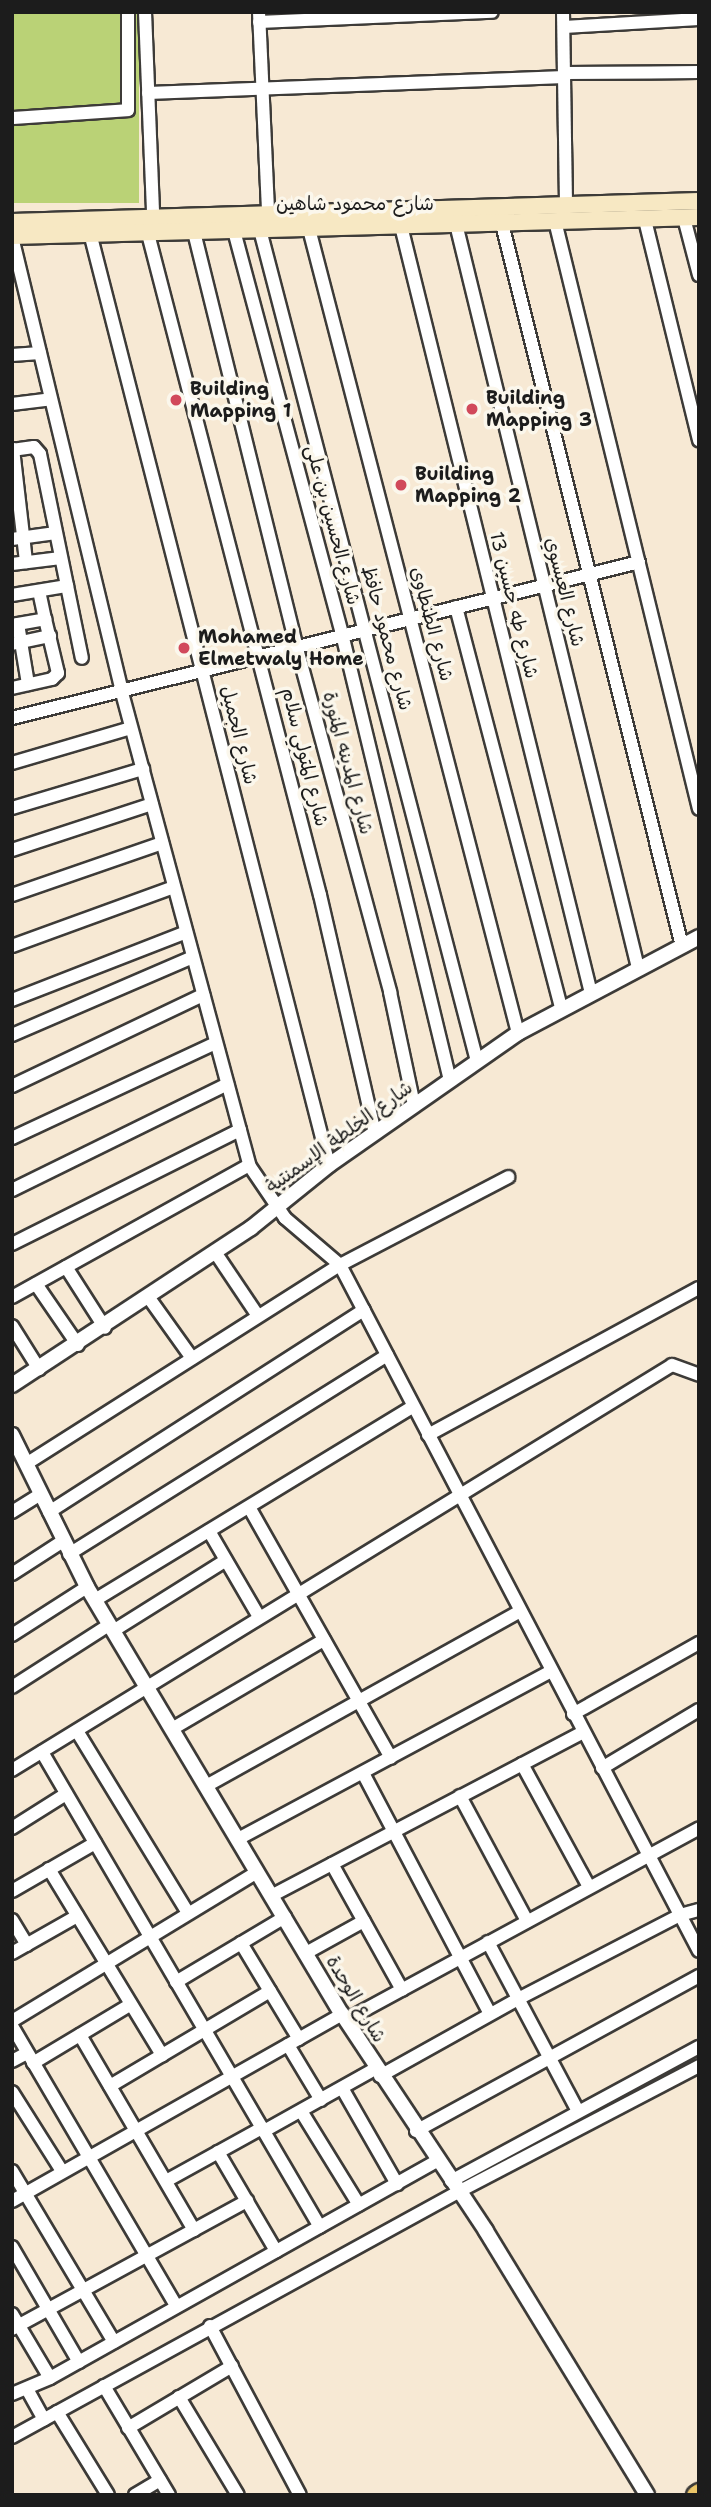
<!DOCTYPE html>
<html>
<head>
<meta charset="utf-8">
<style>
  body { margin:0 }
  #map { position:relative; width:711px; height:2507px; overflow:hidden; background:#f7e9d4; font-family:"Shantell Sans","Playpen Sans Arabic",sans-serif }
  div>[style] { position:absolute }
  .green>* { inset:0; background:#bad276; transform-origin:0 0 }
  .roads { filter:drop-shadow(2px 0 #3d3b38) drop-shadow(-2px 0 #3d3b38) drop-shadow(0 2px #3d3b38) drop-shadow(0 -2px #3d3b38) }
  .minor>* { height:12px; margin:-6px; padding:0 6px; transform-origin:6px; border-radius:6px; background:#fff }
  .tertiary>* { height:14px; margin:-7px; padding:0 7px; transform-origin:7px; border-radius:7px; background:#fff }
  .secondary>* { height:16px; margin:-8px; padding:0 8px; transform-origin:8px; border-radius:8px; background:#f7e8c3 }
  .trunk>* { height:19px; margin:-9.5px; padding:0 9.5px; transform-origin:9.5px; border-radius:9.5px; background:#ecc669 }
  .dots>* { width:19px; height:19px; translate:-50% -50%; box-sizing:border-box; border:4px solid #fbf7ec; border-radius:50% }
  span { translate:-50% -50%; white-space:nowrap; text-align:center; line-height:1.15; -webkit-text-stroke:7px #fbf7ec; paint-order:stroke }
  .street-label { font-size:19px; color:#1c1c1c }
  .poi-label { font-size:19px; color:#1c1c1c; font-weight:700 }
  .left { translate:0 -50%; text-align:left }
  .frame { position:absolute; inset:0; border:14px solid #1c1c1c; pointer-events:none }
</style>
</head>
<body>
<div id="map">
  <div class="green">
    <div style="left:12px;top:12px;width:127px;height:191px"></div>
  </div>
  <div class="roads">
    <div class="minor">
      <div style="left:145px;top:12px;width:203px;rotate:87.7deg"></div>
      <div style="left:259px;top:12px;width:200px;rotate:87.4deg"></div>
      <div style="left:563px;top:12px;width:193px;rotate:89.1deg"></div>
      <div style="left:259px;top:22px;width:233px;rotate:-2.5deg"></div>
      <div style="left:564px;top:27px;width:135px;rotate:-3.4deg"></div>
      <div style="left:565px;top:73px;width:134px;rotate:-0.4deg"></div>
      <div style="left:148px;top:93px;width:417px;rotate:-2.2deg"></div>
      <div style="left:12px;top:118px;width:116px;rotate:-3.9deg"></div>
      <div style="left:128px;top:110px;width:98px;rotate:-90deg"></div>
      <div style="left:500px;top:216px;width:752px;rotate:76deg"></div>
      <div style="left:684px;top:218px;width:59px;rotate:75.3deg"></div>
      <div style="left:645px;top:220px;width:227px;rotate:76.2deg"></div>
      <div style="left:555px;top:221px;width:605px;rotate:76.24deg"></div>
      <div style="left:456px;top:224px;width:766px;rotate:76.25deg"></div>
      <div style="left:308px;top:225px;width:835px;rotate:75.43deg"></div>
      <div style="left:259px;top:226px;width:863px;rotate:75.37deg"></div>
      <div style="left:401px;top:226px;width:790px;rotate:76.09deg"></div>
      <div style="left:233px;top:227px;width:421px;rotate:75deg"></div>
      <div style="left:342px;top:634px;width:459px;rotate:76.4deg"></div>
      <div style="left:193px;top:228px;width:430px;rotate:76.1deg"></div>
      <div style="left:296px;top:645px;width:360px;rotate:74.8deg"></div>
      <div style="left:390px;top:992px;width:116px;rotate:78deg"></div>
      <div style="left:147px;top:230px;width:687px;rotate:75.42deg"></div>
      <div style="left:320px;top:895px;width:244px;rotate:77deg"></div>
      <div style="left:90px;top:233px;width:962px;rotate:75.62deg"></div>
      <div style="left:12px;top:237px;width:465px;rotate:76.4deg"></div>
      <div style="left:121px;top:689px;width:493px;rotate:74.9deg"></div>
      <div style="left:249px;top:1165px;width:64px;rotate:55.8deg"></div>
      <div style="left:285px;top:1218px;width:72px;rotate:40.5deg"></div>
      <div style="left:340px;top:1265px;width:774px;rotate:62.38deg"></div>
      <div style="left:12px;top:355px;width:28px;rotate:-4deg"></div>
      <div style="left:12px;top:404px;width:39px;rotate:-7deg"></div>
      <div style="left:13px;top:449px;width:114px;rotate:83.4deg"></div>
      <div style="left:12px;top:450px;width:22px;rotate:-8deg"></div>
      <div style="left:34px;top:447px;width:9px;rotate:49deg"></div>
      <div style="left:40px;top:454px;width:208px;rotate:78.4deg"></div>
      <div style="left:12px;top:539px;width:44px;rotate:-7.8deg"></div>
      <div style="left:12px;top:564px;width:49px;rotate:-7deg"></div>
      <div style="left:39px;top:591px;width:29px;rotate:78deg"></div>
      <div style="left:12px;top:595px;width:56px;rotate:-9.3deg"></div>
      <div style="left:456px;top:607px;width:415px;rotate:75.3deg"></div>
      <div style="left:18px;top:624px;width:61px;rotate:80.5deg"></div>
      <div style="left:12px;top:625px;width:34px;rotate:-10deg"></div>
      <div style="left:45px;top:619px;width:56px;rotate:76.5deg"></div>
      <div style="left:58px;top:673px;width:8px;rotate:135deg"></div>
      <div style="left:52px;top:679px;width:41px;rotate:167.3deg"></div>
      <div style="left:12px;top:644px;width:39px;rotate:-12deg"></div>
      <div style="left:12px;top:718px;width:646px;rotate:-13.97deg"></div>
      <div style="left:12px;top:763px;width:124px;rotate:-16.4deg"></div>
      <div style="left:12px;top:808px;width:137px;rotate:-16.6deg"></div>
      <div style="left:12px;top:850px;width:147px;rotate:-18.2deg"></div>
      <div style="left:12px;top:895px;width:159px;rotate:-19.1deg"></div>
      <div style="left:12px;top:946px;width:172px;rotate:-20deg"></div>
      <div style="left:12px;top:1000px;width:187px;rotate:-21.3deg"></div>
      <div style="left:12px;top:1035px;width:197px;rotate:-23.3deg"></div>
      <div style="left:12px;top:1086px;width:212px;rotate:-25.5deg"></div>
      <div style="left:12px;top:1138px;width:225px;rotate:-25deg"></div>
      <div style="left:12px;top:1190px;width:240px;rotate:-26.2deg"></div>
      <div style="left:12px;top:1244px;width:255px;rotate:-26.6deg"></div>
      <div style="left:215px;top:1252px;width:77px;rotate:56.1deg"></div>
      <div style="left:66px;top:1267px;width:72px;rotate:57.4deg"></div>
      <div style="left:36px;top:1284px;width:74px;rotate:55.5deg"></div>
      <div style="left:12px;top:1297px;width:271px;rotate:-29.1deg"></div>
      <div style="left:149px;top:1298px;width:74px;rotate:54.4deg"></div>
      <div style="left:12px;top:1326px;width:51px;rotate:57.9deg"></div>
      <div style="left:428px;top:1435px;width:308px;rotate:-28.5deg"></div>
      <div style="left:26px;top:1464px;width:372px;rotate:-32.4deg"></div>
      <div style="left:340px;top:1265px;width:190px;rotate:-27.6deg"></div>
      <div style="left:249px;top:1507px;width:288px;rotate:60.5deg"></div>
      <div style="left:12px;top:1512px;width:34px;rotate:-32deg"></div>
      <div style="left:49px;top:1512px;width:374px;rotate:-32.7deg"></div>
      <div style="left:209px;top:1531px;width:99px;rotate:59.8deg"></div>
      <div style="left:69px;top:1554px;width:375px;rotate:-32deg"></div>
      <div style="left:12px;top:1574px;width:61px;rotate:-32.9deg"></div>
      <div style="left:95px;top:1600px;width:372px;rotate:-31.3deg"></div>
      <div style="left:113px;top:1631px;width:133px;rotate:-32.1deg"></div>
      <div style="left:12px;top:1635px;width:89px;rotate:-32.6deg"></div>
      <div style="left:12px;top:1687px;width:115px;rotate:-32.6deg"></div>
      <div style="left:573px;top:1714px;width:145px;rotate:-29.4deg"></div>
      <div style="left:172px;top:1729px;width:176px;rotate:-30.4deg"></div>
      <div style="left:77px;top:1731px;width:213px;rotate:58.6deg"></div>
      <div style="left:42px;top:1752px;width:550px;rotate:59.66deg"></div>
      <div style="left:522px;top:1764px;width:140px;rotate:61.4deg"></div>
      <div style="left:602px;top:1768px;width:113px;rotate:-30.9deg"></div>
      <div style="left:12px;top:1770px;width:774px;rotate:-31.53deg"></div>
      <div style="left:672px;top:1365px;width:29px;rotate:20deg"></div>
      <div style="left:363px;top:1773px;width:272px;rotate:62.2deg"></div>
      <div style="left:206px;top:1786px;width:358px;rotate:-29.1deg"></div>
      <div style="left:460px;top:1796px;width:142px;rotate:61.8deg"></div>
      <div style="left:12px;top:1828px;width:64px;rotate:-32.2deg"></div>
      <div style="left:238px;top:1839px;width:355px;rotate:-28.2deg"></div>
      <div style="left:332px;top:1864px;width:144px;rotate:60.9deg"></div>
      <div style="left:49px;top:1869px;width:218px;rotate:58.7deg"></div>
      <div style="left:12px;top:1891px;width:96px;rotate:-30deg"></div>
      <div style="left:271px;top:1896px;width:352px;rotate:-27.7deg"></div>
      <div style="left:12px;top:1920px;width:29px;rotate:59deg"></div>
      <div style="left:488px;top:1942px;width:191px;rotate:62deg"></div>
      <div style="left:241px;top:1943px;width:112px;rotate:58.9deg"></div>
      <div style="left:12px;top:1953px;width:75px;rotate:-29.6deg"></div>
      <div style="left:306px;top:1953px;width:66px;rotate:-28.9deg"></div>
      <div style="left:176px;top:1982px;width:127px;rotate:-30.8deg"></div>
      <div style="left:346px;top:2020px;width:402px;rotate:-28.5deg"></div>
      <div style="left:12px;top:2021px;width:287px;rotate:-31.3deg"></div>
      <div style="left:12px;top:2026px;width:324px;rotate:59.6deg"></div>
      <div style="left:80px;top:2035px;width:226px;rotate:59.7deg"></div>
      <div style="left:288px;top:2045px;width:64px;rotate:59deg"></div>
      <div style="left:12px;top:2061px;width:17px;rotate:-28deg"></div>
      <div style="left:33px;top:2063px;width:114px;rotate:-31deg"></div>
      <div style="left:380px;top:2076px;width:158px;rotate:-29.2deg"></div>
      <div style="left:518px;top:1999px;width:182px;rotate:-27.4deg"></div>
      <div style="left:680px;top:1915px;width:20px;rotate:-15deg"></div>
      <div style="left:110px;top:2086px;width:186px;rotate:-30.7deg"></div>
      <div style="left:342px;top:2088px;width:111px;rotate:60.2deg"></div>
      <div style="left:12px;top:2092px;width:93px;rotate:57.7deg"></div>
      <div style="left:301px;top:2111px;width:110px;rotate:58.3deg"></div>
      <div style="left:264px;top:2131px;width:127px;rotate:-29.2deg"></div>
      <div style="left:416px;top:2131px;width:323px;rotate:-28.7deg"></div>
      <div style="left:218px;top:2152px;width:115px;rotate:59.6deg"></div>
      <div style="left:12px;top:2171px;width:199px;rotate:59.2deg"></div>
      <div style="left:166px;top:2181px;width:110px;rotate:-28.9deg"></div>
      <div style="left:451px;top:2181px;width:282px;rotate:-28.4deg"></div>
      <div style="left:12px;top:2201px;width:379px;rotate:-29.5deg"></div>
      <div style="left:12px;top:2247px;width:133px;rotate:59.8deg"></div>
      <div style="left:12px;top:2314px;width:74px;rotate:59.3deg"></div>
      <div style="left:210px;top:2326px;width:191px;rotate:62deg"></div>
      <div style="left:12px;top:2329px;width:268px;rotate:-28.6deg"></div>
      <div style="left:104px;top:2386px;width:127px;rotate:59.2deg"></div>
      <div style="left:27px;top:2389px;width:35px;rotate:61deg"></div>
      <div style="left:12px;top:2394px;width:41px;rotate:-22.8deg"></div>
      <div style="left:50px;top:2378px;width:443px;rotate:-29.3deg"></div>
      <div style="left:179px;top:2397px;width:114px;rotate:59deg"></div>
      <div style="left:57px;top:2412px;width:97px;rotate:58.4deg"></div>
      <div style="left:128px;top:2428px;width:121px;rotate:-30.8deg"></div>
      <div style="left:12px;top:2437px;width:509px;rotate:-28.78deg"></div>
      <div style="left:458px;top:2192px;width:272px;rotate:-27.6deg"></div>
      <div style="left:135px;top:2495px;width:29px;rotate:-31deg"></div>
    </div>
    <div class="tertiary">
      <div style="left:12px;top:1385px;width:286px;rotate:-33.3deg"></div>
      <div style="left:251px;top:1228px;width:100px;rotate:-38.9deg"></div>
      <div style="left:329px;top:1165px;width:231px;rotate:-34.9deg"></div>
      <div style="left:518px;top:1033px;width:205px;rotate:-27.9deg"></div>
      <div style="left:12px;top:1435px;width:169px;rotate:63.7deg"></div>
      <div style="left:87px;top:1587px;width:497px;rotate:59.2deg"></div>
      <div style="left:342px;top:2014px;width:260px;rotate:56.4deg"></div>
      <div style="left:486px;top:2231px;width:309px;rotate:58.6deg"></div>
    </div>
    <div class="secondary">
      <div style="left:12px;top:222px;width:687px;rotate:-1.75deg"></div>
      <div style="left:12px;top:236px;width:687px;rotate:-1.58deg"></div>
    </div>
    <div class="trunk">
      <div style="left:696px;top:2495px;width:4px;rotate:-34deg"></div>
    </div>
  </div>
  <div class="dots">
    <div style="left:176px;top:400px;background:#d1495b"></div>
    <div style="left:472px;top:409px;background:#d1495b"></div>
    <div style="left:401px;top:485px;background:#d1495b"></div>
    <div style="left:184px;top:648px;background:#d1495b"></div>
  </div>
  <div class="street-label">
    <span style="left:355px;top:204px">شارع محمود شاهين</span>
    <span style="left:333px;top:525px;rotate:75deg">شارع الحسين بن على</span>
    <span style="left:565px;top:592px;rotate:76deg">شارع العيسوي</span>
    <span style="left:514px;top:605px;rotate:76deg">شارع طه حسين 13</span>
    <span style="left:432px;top:624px;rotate:75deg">شارع الطنطاوى</span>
    <span style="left:387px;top:638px;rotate:75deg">شارع محمود حافظ</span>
    <span style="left:239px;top:735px;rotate:76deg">شارع الجميل</span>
    <span style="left:305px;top:757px;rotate:76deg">شارع المتولي سلام</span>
    <span style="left:348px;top:763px;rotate:75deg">شارع المدينه المنورة</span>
    <span style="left:339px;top:1137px;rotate:-36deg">شارع الخلطة الإسمنتية</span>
    <span style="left:356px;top:1999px;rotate:59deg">شارع الوحدة</span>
  </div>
  <div class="poi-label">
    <span class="left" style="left:190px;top:400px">Building<br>Mapping 1</span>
    <span class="left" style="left:486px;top:409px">Building<br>Mapping 3</span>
    <span class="left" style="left:415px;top:485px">Building<br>Mapping 2</span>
    <span class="left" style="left:198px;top:648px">Mohamed<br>Elmetwaly Home</span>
  </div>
  <div class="frame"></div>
</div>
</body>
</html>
